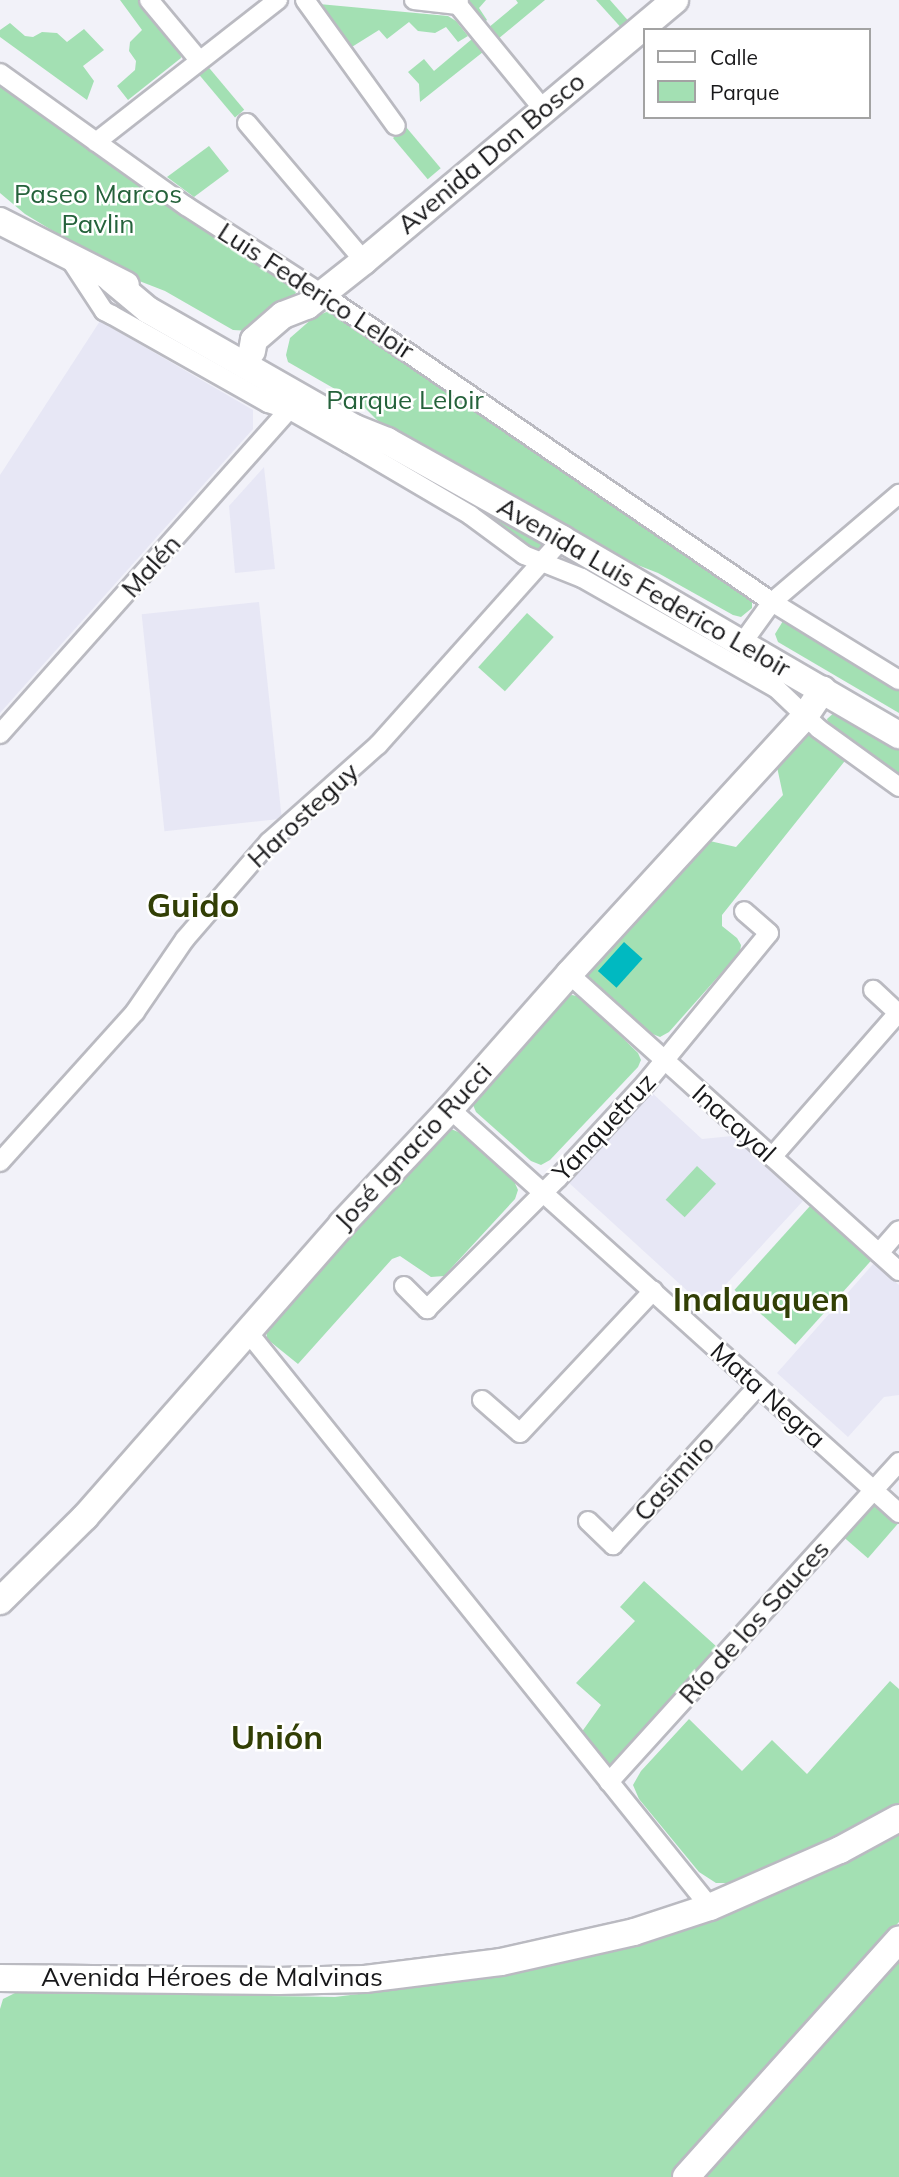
<!DOCTYPE html>
<html>
<head>
<meta charset="utf-8">
<style>
  body { margin:0 }
  #map { position:relative; width:899px; height:2177px; overflow:hidden; background:#f2f2f9; font-family:Mulish,sans-serif }
  div>[style] { position:absolute }
  .built>* { inset:0; background:#e7e7f5; transform-origin:0 0 }
  .green>* { inset:0; background:#a3e0b3; transform-origin:0 0 }
  .water>* { inset:0; background:#00b9c1; transform-origin:0 0 }
  .roads { filter:drop-shadow(2px 0 #babac1) drop-shadow(-2px 0 #babac1) drop-shadow(0 2px #babac1) drop-shadow(0 -2px #babac1) }
  .street>* { height:18px; margin:-9px; padding:0 9px; transform-origin:9px; border-radius:9px; background:#fff }
  .secondary>* { height:26px; margin:-13px; padding:0 13px; transform-origin:13px; border-radius:13px; background:#fff }
  span { translate:-50% -50%; white-space:nowrap; text-align:center; line-height:1.15; -webkit-text-stroke:5px #fff; paint-order:stroke }
  .street-label { font-size:26px; color:#18181a }
  .park-label { font-size:26px; color:#25623b }
  .district-label { font-size:33px; color:#323f05; font-weight:700 }
  .legend { position:absolute; left:643px; top:28px; width:228px; height:91px; box-sizing:border-box; background:#fff; border:2px solid #a3a3a3; margin:0; padding:9px 12px; list-style:none; font-size:21px; color:#18181a }
  .legend li { display:flex; align-items:center; gap:14px; height:35px }
  .legend b { width:35px; border:2px solid #a3a3a3 }
</style>
</head>
<body>
<div id="map">
  <div class="built">
    <div style="clip-path:polygon(100px 321px,253px 410px,253px 429px,0 713px,0 475px)"></div>
    <div style="clip-path:polygon(264px 467px,275px 569px,235px 573px,229px 506px)"></div>
    <div style="left:259px;top:602px;width:218px;height:118px;rotate:84deg"></div>
    <div style="clip-path:polygon(650px 1091px,702px 1139px,732px 1136px,803px 1201px,705px 1307px,568px 1182px)"></div>
    <div style="clip-path:polygon(874px 1263px,899px 1285px,899px 1395px,884px 1397px,848px 1437px,777px 1373px)"></div>
  </div>
  <div class="green">
    <div style="clip-path:polygon(120px 0,141px 0,180px 48px,181px 58px,128px 100px,117px 86px,135px 70px,136px 61px,129px 51px,130px 42px,142px 30px)"></div>
    <div style="clip-path:polygon(467px 0,486px 0,479px 8px,487px 20px,481px 25px,470px 11px)"></div>
    <div style="clip-path:polygon(516px 0,545px 0,498px 39px,488px 28px,518px 3px)"></div>
    <div style="clip-path:polygon(596px 0,610px 0,632px 25px,625px 32px)"></div>
    <div style="clip-path:polygon(319px 4px,448px 16px,456px 21px,468px 36px,458px 42px,446px 27px,435px 33px,418px 31px,409px 22px,387px 39px,379px 30px,347px 50px,316px 6px)"></div>
    <div style="clip-path:polygon(10px 23px,25px 36px,33px 37px,42px 32px,57px 33px,67px 42px,84px 29px,104px 50px,83px 66px,94px 81px,87px 100px,0 37px,0 30px)"></div>
    <div style="clip-path:polygon(472px 39px,483px 52px,420px 102px,419px 84px,408px 72px,424px 59px,434px 71px)"></div>
    <div style="left:205px;top:63px;width:61px;height:12px;rotate:50deg"></div>
    <div style="clip-path:polygon(0 86px,180px 213px,291px 286px,296px 292px,293px 300px,251px 331px,233px 330px,165px 291px,129px 277px,25px 214px,0 193px)"></div>
    <div style="left:406px;top:127px;width:54px;height:17px;rotate:50deg"></div>
    <div style="clip-path:polygon(209px 146px,229px 171px,194px 197px,167px 177px)"></div>
    <div style="clip-path:polygon(329px 311px,745px 592px,752px 598px,752px 608px,741px 617px,733px 615px,658px 573px,607px 553px,381px 424px,361px 404px,288px 362px,286px 355px,290px 338px,314px 317px)"></div>
    <div style="clip-path:polygon(305px 408px,543px 541px,542px 550px,528px 550px)"></div>
    <div style="left:527px;top:613px;width:36px;height:73px;rotate:42deg"></div>
    <div style="clip-path:polygon(783px 621px,792px 622px,899px 685px,899px 713px,778px 642px,775px 634px)"></div>
    <div style="clip-path:polygon(836px 711px,899px 745px,899px 777px,829px 726px,827px 719px)"></div>
    <div style="clip-path:polygon(803px 726px,848px 757px,722px 915px,722px 926px,737px 938px,741px 945px,740px 952px,669px 1032px,660px 1037px,650px 1033px,588px 979px,585px 970px,701px 839px,736px 847px,783px 795px,774px 753px)"></div>
    <div style="clip-path:polygon(572px 995px,581px 997px,638px 1053px,641px 1060px,638px 1067px,550px 1160px,541px 1165px,531px 1161px,476px 1112px,473px 1105px,476px 1097px,563px 997px)"></div>
    <div style="clip-path:polygon(451px 1129px,463px 1134px,514px 1181px,518px 1190px,515px 1199px,444px 1276px,431px 1277px,400px 1256px,392px 1259px,298px 1364px,267px 1339px,266px 1329px,437px 1134px)"></div>
    <div style="left:697px;top:1166px;width:26px;height:46px;rotate:43deg"></div>
    <div style="left:810px;top:1206px;width:82px;height:113px;rotate:42deg"></div>
    <div style="left:873px;top:1499px;width:35px;height:48px;rotate:41deg"></div>
    <div style="clip-path:polygon(644px 1581px,717px 1647px,609px 1768px,581px 1733px,601px 1705px,576px 1683px,635px 1621px,620px 1607px)"></div>
    <div style="clip-path:polygon(890px 1681px,899px 1689px,899px 1804px,836px 1838px,735px 1883px,716px 1883px,699px 1872px,639px 1799px,633px 1785px,641px 1771px,689px 1719px,742px 1771px,772px 1740px,807px 1774px)"></div>
    <div style="clip-path:polygon(899px 1832px,899px 1922px,671px 2177px,0 2177px,0 2009px,3px 1999px,17px 1992px,335px 1997px,500px 1976px,640px 1944px,719px 1918px,798px 1885px)"></div>
    <div style="clip-path:polygon(899px 1957px,899px 2177px,700px 2177px)"></div>
  </div>
  <div class="water">
    <div style="left:624px;top:942px;width:25px;height:39px;rotate:42deg"></div>
  </div>
  <div class="roads">
    <div class="street">
      <div style="left:149px;top:0;width:78px;rotate:50.2deg"></div>
      <div style="left:305px;top:0;width:155px;rotate:54.2deg"></div>
      <div style="left:414px;top:0;width:44px;rotate:6.5deg"></div>
      <div style="left:458px;top:5px;width:5px;rotate:-79deg"></div>
      <div style="left:458px;top:5px;width:134px;rotate:50.7deg"></div>
      <div style="left:0;top:73px;width:229px;rotate:35.6deg"></div>
      <div style="left:186px;top:206px;width:162px;rotate:32.9deg"></div>
      <div style="left:322px;top:294px;width:545px;rotate:34.39deg"></div>
      <div style="left:772px;top:602px;width:149px;rotate:31.6deg"></div>
      <div style="left:247px;top:123px;width:181px;rotate:49.7deg"></div>
      <div style="left:96px;top:142px;width:231px;rotate:-38deg"></div>
      <div style="left:70px;top:259px;width:62px;rotate:56.8deg"></div>
      <div style="left:104px;top:311px;width:9px;rotate:27deg"></div>
      <div style="left:112px;top:315px;width:179px;rotate:29.4deg"></div>
      <div style="left:268px;top:403px;width:23px;rotate:18deg"></div>
      <div style="left:290px;top:410px;width:67px;rotate:29.6deg"></div>
      <div style="left:348px;top:443px;width:142px;rotate:30.5deg"></div>
      <div style="left:470px;top:515px;width:67px;rotate:36.5deg"></div>
      <div style="left:524px;top:555px;width:62px;rotate:21.6deg"></div>
      <div style="left:582px;top:578px;width:223px;rotate:29.6deg"></div>
      <div style="left:776px;top:688px;width:59px;rotate:43.6deg"></div>
      <div style="left:819px;top:729px;width:99px;rotate:35.9deg"></div>
      <div style="left:743px;top:642px;width:49px;rotate:-54.1deg"></div>
      <div style="left:772px;top:602px;width:167px;rotate:-40.4deg"></div>
      <div style="left:0;top:734px;width:445px;rotate:-48.3deg"></div>
      <div style="left:569px;top:974px;width:444px;rotate:42deg"></div>
      <div style="left:450px;top:1109px;width:604px;rotate:41.98deg"></div>
      <div style="left:772px;top:1157px;width:191px;rotate:-48.8deg"></div>
      <div style="left:898px;top:1013px;width:34px;rotate:-137deg"></div>
      <div style="left:0;top:1162px;width:202px;rotate:-48deg"></div>
      <div style="left:135px;top:1012px;width:88px;rotate:-55.6deg"></div>
      <div style="left:185px;top:939px;width:128px;rotate:-49.1deg"></div>
      <div style="left:269px;top:842px;width:146px;rotate:-41.7deg"></div>
      <div style="left:378px;top:745px;width:276px;rotate:-48.2deg"></div>
      <div style="left:879px;top:1253px;width:30px;rotate:-49deg"></div>
      <div style="left:404px;top:1286px;width:33px;rotate:45deg"></div>
      <div style="left:427px;top:1309px;width:185px;rotate:-45deg"></div>
      <div style="left:558px;top:1178px;width:128px;rotate:-47.2deg"></div>
      <div style="left:645px;top:1084px;width:195px;rotate:-50.6deg"></div>
      <div style="left:769px;top:933px;width:33px;rotate:-139deg"></div>
      <div style="left:247px;top:1331px;width:739px;rotate:51.21deg"></div>
      <div style="left:482px;top:1400px;width:50px;rotate:41deg"></div>
      <div style="left:520px;top:1433px;width:195px;rotate:-46.9deg"></div>
      <div style="left:588px;top:1521px;width:35px;rotate:44deg"></div>
      <div style="left:613px;top:1545px;width:215px;rotate:-47.6deg"></div>
      <div style="left:609px;top:1782px;width:432px;rotate:-47.8deg"></div>
    </div>
    <div class="secondary">
      <div style="left:0;top:221px;width:141px;rotate:26.9deg"></div>
      <div style="left:111px;top:279px;width:48px;rotate:40deg"></div>
      <div style="left:148px;top:310px;width:238px;rotate:29.7deg"></div>
      <div style="left:355px;top:428px;width:35px;rotate:22deg"></div>
      <div style="left:387px;top:441px;width:201px;rotate:29.2deg"></div>
      <div style="left:562px;top:539px;width:390px;rotate:30.2deg"></div>
      <div style="left:252px;top:351px;width:11px;rotate:-80deg"></div>
      <div style="left:254px;top:340px;width:38px;rotate:-41deg"></div>
      <div style="left:283px;top:315px;width:26px;rotate:-21deg"></div>
      <div style="left:307px;top:306px;width:73px;rotate:-38.3deg"></div>
      <div style="left:364px;top:261px;width:406px;rotate:-40deg"></div>
      <div style="left:0;top:1601px;width:120px;rotate:-44.7deg"></div>
      <div style="left:85px;top:1517px;width:390px;rotate:-48.7deg"></div>
      <div style="left:342px;top:1224px;width:158px;rotate:-46.8deg"></div>
      <div style="left:450px;top:1109px;width:180px;rotate:-48.6deg"></div>
      <div style="left:569px;top:974px;width:350px;rotate:-47.5deg"></div>
      <div style="left:805px;top:716px;width:32px;rotate:-56deg"></div>
      <div style="left:0;top:1978px;width:278px;rotate:0.6deg"></div>
      <div style="left:278px;top:1981px;width:87px;rotate:-1.3deg"></div>
      <div style="left:365px;top:1979px;width:137px;rotate:-7.1deg"></div>
      <div style="left:501px;top:1962px;width:136px;rotate:-12.7deg"></div>
      <div style="left:634px;top:1932px;width:80px;rotate:-18.2deg"></div>
      <div style="left:710px;top:1907px;width:142px;rotate:-23.7deg"></div>
      <div style="left:840px;top:1850px;width:67px;rotate:-28.5deg"></div>
      <div style="left:686px;top:2177px;width:319px;rotate:-48.1deg"></div>
    </div>
  </div>
  <div class="street-label">
    <span style="left:491px;top:153px;rotate:-40deg">Avenida Don Bosco</span>
    <span style="left:316px;top:291px;rotate:33deg">Luis Federico Leloir</span>
    <span style="left:151px;top:566px;rotate:-48deg">Malén</span>
    <span style="left:644px;top:587px;rotate:30deg">Avenida Luis Federico Leloir</span>
    <span style="left:303px;top:815px;rotate:-43deg">Harosteguy</span>
    <span style="left:734px;top:1123px;rotate:42deg">Inacayal</span>
    <span style="left:604px;top:1127px;rotate:-47deg">Yanquetruz</span>
    <span style="left:413px;top:1146px;rotate:-47deg">José Ignacio Rucci</span>
    <span style="left:768px;top:1395px;rotate:42deg">Mata Negra</span>
    <span style="left:674px;top:1478px;rotate:-48deg">Casimiro</span>
    <span style="left:754px;top:1622px;rotate:-48deg">Río de los Sauces</span>
    <span style="left:212px;top:1977px">Avenida Héroes de Malvinas</span>
  </div>
  <div class="park-label">
    <span style="left:98px;top:209px">Paseo Marcos<br>Pavlin</span>
    <span style="left:405px;top:400px">Parque Leloir</span>
  </div>
  <div class="district-label">
    <span style="left:193px;top:905px">Guido</span>
    <span style="left:761px;top:1299px">Inalauquen</span>
    <span style="left:277px;top:1737px">Unión</span>
  </div>
  <ul class="legend">
  <li><b style="height:9px;background:#fff"></b>Calle</li>
  <li><b style="height:19px;background:#a3e0b3"></b>Parque</li>
  </ul>
</div>
</body>
</html>
